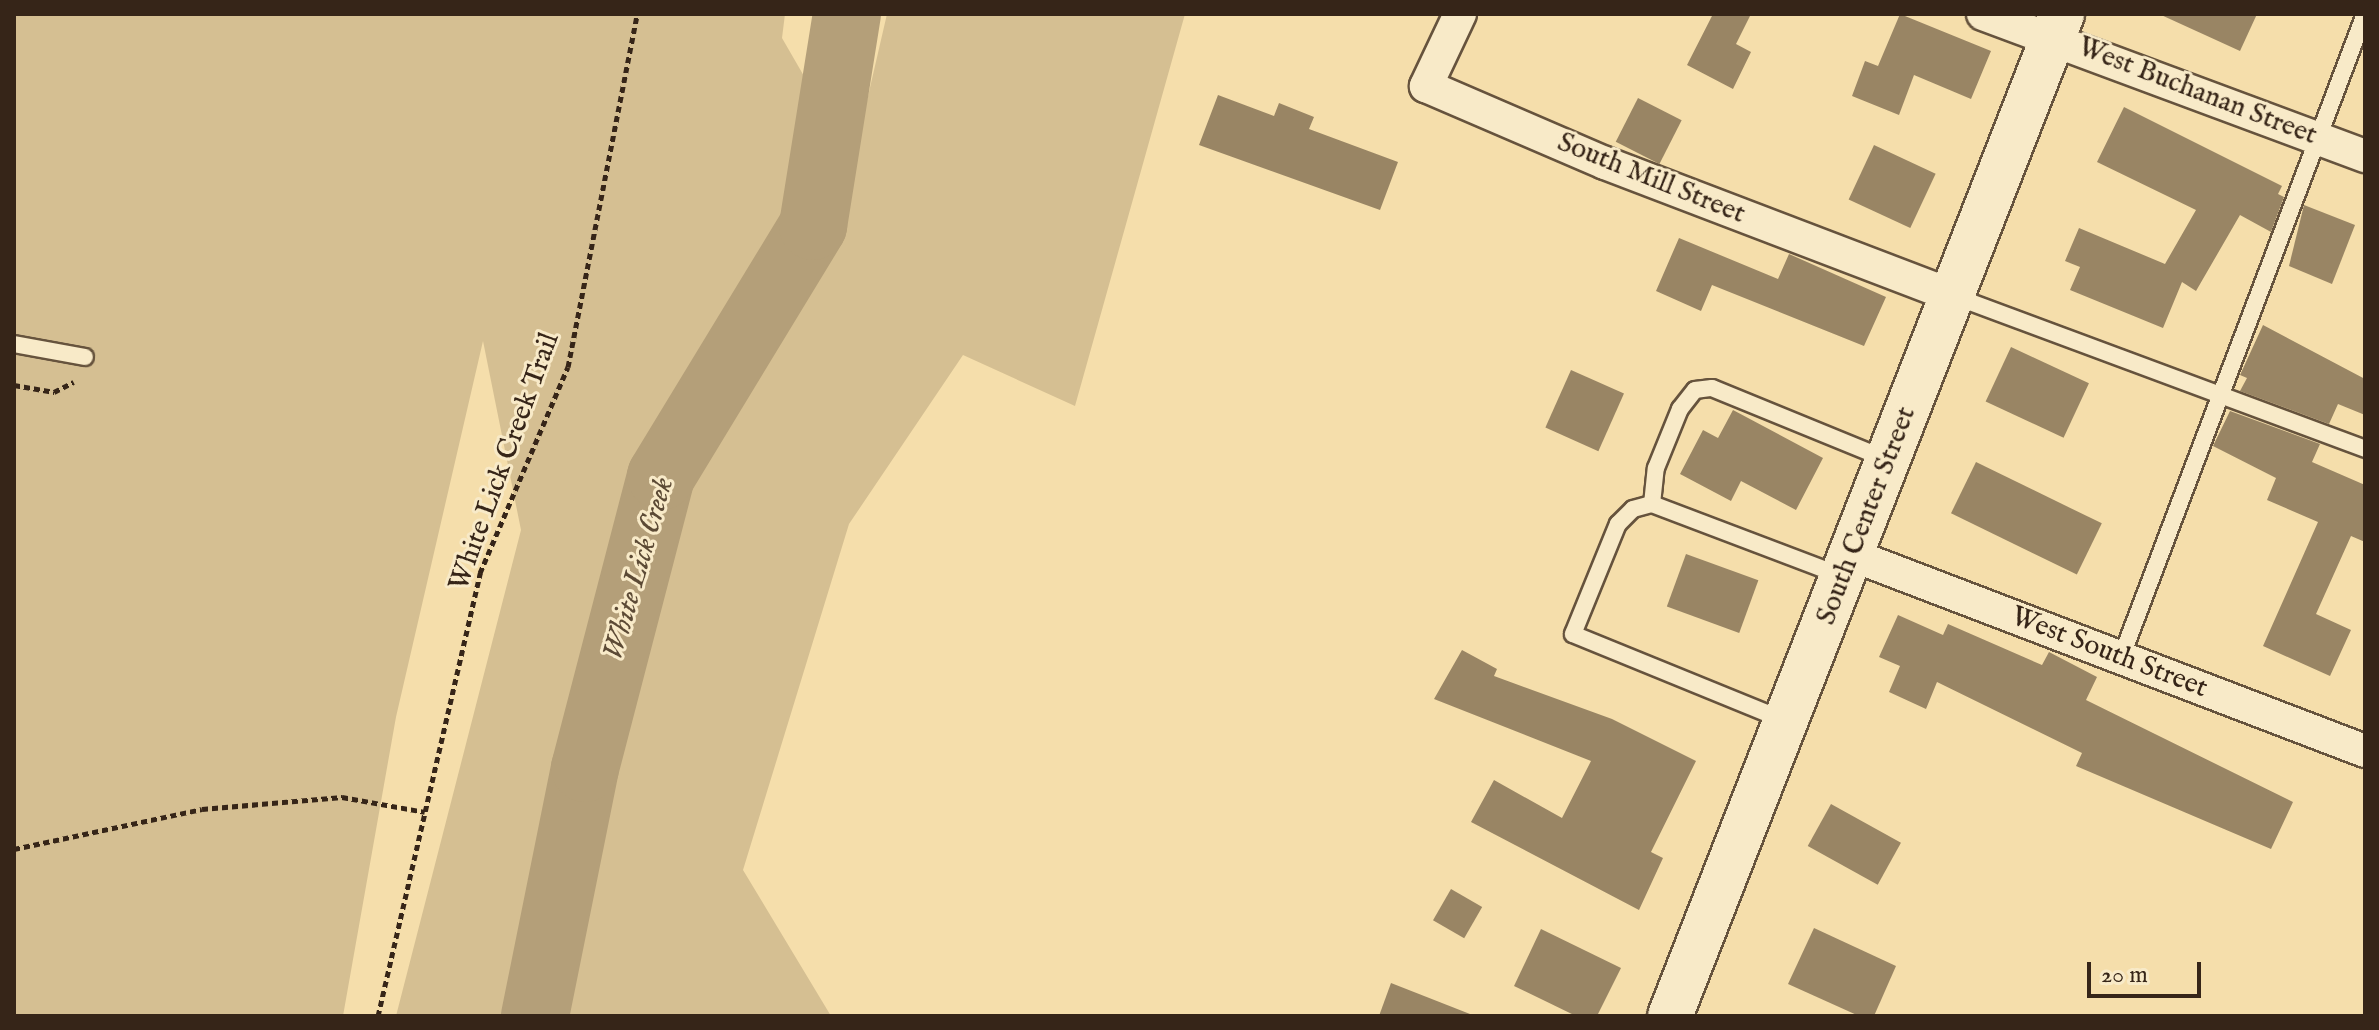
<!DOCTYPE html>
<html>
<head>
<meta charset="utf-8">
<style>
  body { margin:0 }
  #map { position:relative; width:2379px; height:1030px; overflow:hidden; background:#f5deab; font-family:"IM FELL English",serif }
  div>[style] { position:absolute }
  .green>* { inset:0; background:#d5bf92 }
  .river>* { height:68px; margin:-34px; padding:0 34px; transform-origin:34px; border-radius:34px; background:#b49f79 }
  .building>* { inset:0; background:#998564; transform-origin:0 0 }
  .path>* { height:5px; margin-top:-2.5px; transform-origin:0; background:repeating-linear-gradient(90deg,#362518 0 6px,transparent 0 10px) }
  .roads { filter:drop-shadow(2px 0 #66533d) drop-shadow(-2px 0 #66533d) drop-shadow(0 2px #66533d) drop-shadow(0 -2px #66533d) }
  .lane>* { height:16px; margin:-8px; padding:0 8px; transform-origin:8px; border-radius:8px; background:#f8eac8 }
  .street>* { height:32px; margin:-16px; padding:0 16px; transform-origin:16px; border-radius:16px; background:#f8eac8 }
  .secondary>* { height:44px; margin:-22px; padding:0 22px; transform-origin:22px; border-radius:22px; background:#f8eac8 }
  span { translate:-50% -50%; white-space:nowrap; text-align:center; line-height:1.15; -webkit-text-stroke:6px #f8eac8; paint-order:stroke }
  .street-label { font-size:28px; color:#362518 }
  .water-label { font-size:30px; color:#5c4a35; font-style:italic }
  .frame { position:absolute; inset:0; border:16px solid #362518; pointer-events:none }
  .scale { position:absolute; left:2087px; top:962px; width:114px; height:36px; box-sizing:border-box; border:4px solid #362518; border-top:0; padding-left:10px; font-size:24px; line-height:28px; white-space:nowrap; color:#362518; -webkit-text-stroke:6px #f8eac8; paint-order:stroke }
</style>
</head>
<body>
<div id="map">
  <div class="green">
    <div style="clip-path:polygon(14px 14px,785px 14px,782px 38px,853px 161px,887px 14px,1185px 14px,1075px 406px,963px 355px,849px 524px,743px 870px,831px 1016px,396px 1016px,521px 530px,483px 341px,396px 717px,343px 1016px,14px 1016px)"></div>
  </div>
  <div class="river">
    <div style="left:535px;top:1016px;width:253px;rotate:-78.6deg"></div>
    <div style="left:585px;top:768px;width:302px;rotate:-75.4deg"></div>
    <div style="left:661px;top:476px;width:293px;rotate:-58.7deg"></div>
    <div style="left:813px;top:226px;width:215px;rotate:-80.9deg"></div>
  </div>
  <div class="building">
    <div style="clip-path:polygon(1713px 14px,1751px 14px,1736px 44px,1751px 52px,1733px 89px,1687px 65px)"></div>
    <div style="clip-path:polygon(1900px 14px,1991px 51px,1971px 99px,1914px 75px,1899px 115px,1852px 96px,1865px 61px,1878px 66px)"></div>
    <div style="clip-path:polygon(2159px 14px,2257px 14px,2240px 51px)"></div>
    <div style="clip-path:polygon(1218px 95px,1274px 116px,1279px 103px,1314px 117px,1309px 129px,1398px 162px,1380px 210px,1199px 145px)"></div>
    <div style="left:1638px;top:98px;width:49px;height:49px;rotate:27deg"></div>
    <div style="clip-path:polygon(2124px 107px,2282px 186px,2278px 194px,2284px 197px,2271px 232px,2240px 215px,2196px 291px,2182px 282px,2163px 328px,2070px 290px,2080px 267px,2065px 261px,2079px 228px,2165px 264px,2196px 210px,2097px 162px)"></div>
    <div style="left:1874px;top:145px;width:68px;height:60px;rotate:25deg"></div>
    <div style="clip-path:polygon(2304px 205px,2355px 225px,2332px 284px,2289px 266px)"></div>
    <div style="clip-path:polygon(1679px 238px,1778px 279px,1789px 254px,1886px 297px,1864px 346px,1712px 285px,1701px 311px,1656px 291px)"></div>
    <div style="clip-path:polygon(2263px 325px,2365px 379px,2365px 415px,2338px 404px,2329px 424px,2240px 391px,2247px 378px,2240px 375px)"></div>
    <div style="left:2011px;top:347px;width:86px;height:60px;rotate:25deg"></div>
    <div style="left:1571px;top:370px;width:58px;height:63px;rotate:24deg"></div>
    <div style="clip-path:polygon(1733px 410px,1823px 458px,1796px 510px,1741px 481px,1731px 501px,1680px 474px,1703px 430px,1718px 438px)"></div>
    <div style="clip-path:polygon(2230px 411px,2320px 444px,2312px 462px,2365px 485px,2365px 542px,2351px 536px,2316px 614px,2351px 630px,2330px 676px,2263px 646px,2318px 522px,2267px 500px,2276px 478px,2213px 446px)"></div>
    <div style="left:1976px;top:462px;width:140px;height:57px;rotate:26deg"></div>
    <div style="left:1686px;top:554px;width:77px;height:56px;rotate:20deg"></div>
    <div style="clip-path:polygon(1898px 615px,1943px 635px,1948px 624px,2042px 665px,2049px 652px,2097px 677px,2086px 700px,2293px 802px,2271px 849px,2076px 766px,2082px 753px,1937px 682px,1926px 709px,1889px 692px,1900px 666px,1879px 657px)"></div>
    <div style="clip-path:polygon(1462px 650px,1497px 669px,1494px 676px,1612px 719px,1696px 761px,1651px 852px,1663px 858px,1639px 910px,1471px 822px,1494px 780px,1562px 818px,1591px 761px,1434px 699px)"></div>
    <div style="left:1831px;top:804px;width:80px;height:48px;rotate:29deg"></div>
    <div style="left:1451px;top:889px;width:36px;height:36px;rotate:30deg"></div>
    <div style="clip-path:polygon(1814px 928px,1896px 966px,1874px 1016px,1859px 1016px,1788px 984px)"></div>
    <div style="clip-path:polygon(1541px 929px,1621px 968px,1597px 1016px,1576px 1016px,1514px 986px)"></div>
    <div style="clip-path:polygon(1391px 983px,1470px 1014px,1470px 1016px,1379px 1016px)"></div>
  </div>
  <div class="path">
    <div style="left:14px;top:385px;width:41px;rotate:9.9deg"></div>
    <div style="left:54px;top:392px;width:22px;rotate:-27deg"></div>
    <div style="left:14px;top:849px;width:192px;rotate:-12deg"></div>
    <div style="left:202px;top:809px;width:141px;rotate:-4.9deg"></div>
    <div style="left:342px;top:797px;width:84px;rotate:10.2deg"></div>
    <div style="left:378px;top:1016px;width:455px;rotate:-77deg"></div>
    <div style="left:480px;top:573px;width:224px;rotate:-66.9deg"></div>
    <div style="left:568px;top:367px;width:360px;rotate:-78.9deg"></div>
  </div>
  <div class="roads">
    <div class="lane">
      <div style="left:1954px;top:296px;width:439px;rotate:20.4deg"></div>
      <div style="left:14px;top:344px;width:72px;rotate:10.4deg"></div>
      <div style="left:1652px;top:504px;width:36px;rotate:-84deg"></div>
      <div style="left:1656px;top:468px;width:64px;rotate:-67.9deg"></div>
      <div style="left:1680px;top:409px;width:24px;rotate:-52deg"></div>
      <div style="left:1695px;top:390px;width:17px;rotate:-7deg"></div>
      <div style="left:1712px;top:388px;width:190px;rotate:22.2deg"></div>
      <div style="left:2121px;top:658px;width:689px;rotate:-69.25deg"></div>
      <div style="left:1786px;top:721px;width:230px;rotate:-157.8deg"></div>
      <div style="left:1573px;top:634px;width:119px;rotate:-67.8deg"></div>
      <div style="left:1618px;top:524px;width:21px;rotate:-45deg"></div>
      <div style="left:1633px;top:509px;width:20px;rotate:-15deg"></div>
      <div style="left:1652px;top:504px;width:203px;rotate:20.8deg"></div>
    </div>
    <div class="street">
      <div style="left:1460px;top:14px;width:80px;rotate:115.3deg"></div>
      <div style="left:1426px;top:86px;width:195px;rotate:23.3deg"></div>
      <div style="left:1605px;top:163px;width:373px;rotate:20.9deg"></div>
      <div style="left:1983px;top:14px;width:408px;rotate:20.4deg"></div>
      <div style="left:1852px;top:555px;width:549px;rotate:20.91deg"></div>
    </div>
    <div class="secondary">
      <div style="left:1670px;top:1016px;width:1076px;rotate:-68.63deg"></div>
    </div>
  </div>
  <div class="street-label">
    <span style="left:2197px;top:92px;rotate:21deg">West Buchanan Street</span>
    <span style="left:1651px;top:179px;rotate:22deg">South Mill Street</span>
    <span style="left:505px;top:462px;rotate:-70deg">White Lick Creek Trail</span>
    <span style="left:1867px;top:516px;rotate:-69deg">South Center Street</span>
    <span style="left:2109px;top:653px;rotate:21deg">West South Street</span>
  </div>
  <div class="water-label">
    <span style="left:639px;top:569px;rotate:-74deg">White Lick Creek</span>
  </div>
  <div class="frame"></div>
  <div class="scale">20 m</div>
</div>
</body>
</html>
